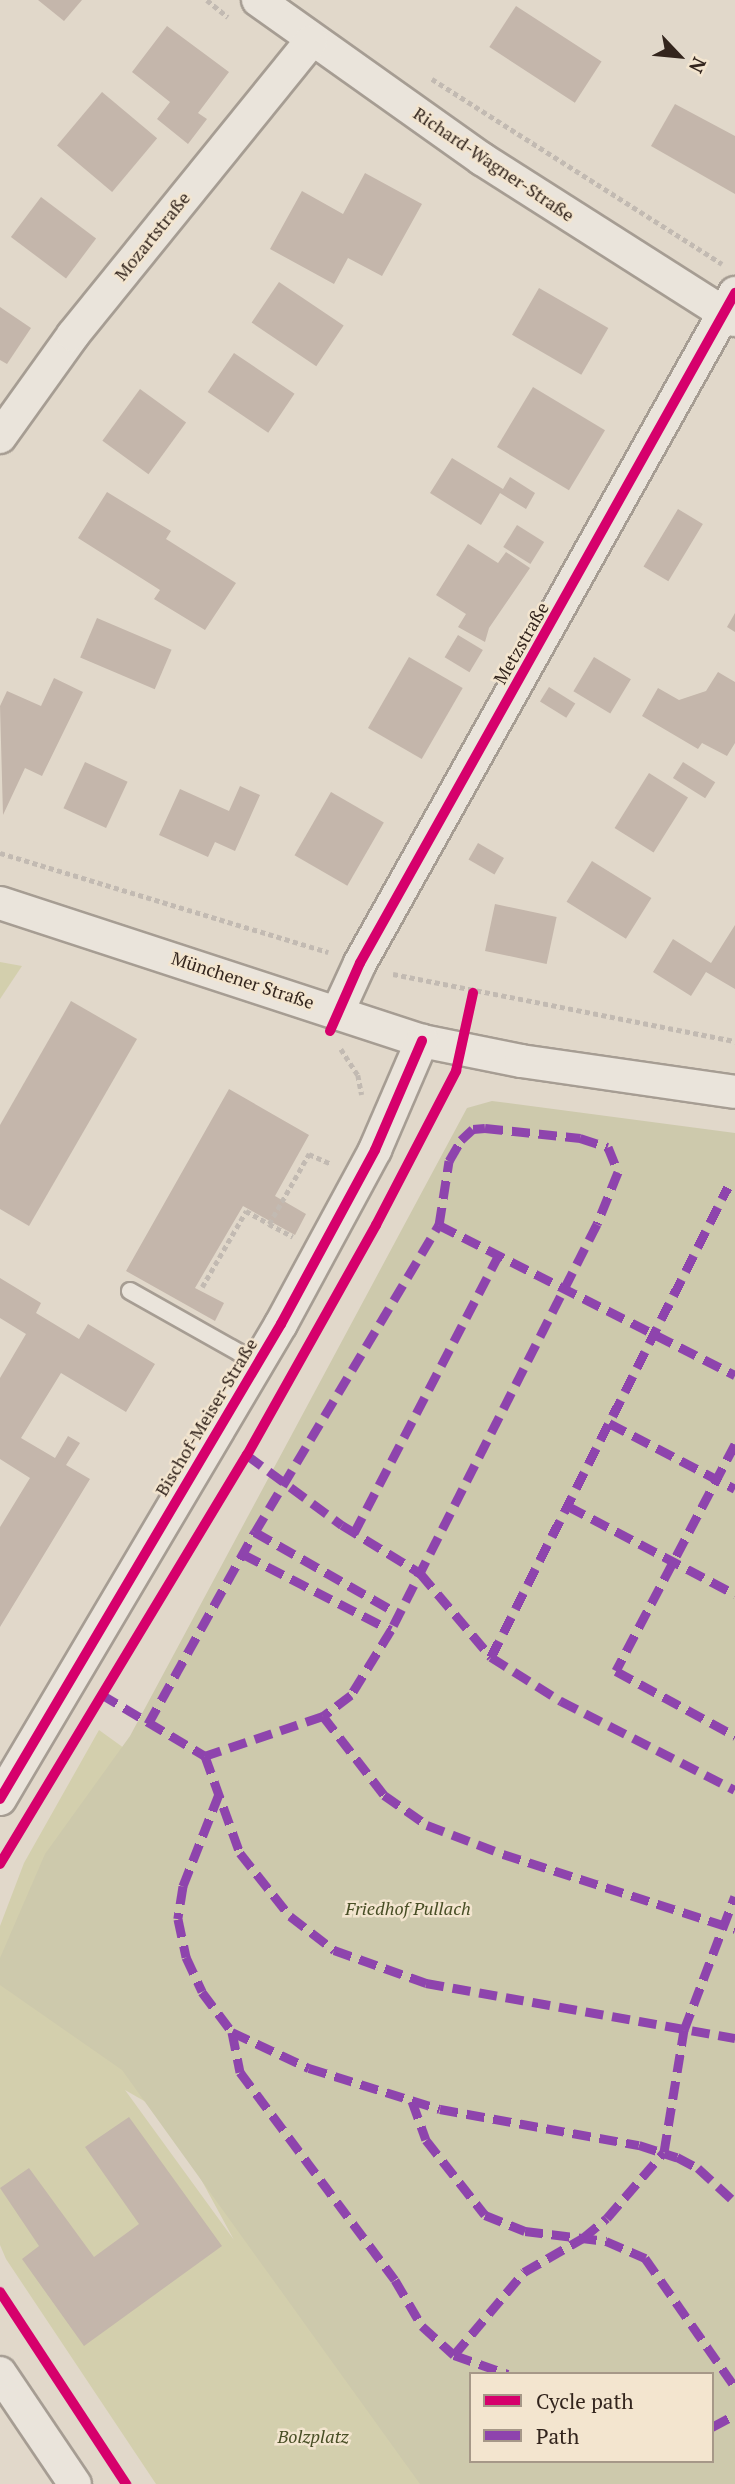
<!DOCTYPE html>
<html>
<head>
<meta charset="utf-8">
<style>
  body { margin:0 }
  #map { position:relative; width:735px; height:2484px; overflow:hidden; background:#e1d8ca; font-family:"PT Serif",serif }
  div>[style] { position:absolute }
  .green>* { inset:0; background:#d3cfad }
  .cemetery>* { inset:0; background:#cdc9ac }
  .building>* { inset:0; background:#c4b6ab; transform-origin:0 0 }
  .path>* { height:4.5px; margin-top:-2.25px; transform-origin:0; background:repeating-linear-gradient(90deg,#c2bab2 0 5px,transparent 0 8.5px) }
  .roads { filter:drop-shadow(2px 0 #a69d93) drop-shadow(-2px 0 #a69d93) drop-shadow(0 2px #a69d93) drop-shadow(0 -2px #a69d93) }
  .service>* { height:16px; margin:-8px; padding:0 8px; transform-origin:8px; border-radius:8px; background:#eae4db }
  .minor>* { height:32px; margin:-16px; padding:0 16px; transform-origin:16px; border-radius:16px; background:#eae4db }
  .quiet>* { height:9px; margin-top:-4.5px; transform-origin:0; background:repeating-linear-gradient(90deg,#8e44ad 0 18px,transparent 0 27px) }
  .cycleway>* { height:10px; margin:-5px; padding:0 5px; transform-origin:5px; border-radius:5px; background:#d6006c }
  span { translate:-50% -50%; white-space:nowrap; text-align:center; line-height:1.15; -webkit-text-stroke:5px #f3e5cf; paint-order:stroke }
  .street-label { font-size:18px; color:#33251d }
  .park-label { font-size:18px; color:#484e25; font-style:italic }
  .legend { position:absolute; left:469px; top:2372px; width:245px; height:91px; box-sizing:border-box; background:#f3e5cf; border:2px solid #a69888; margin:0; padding:9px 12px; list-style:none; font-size:21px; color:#33251d }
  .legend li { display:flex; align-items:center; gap:14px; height:35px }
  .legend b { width:35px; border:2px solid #a69888 }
  .north { position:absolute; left:644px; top:21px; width:70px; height:70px; -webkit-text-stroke:5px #f3e5cf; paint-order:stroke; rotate:116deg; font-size:19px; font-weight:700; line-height:28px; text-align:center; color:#33251d }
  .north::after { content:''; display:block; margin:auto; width:24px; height:32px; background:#33251d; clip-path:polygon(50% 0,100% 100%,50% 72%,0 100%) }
</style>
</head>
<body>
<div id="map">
  <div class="green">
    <div style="clip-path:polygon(0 962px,22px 966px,0 999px)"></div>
    <div style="clip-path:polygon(evenodd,99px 1730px,135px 1756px,196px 2096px,452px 2484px,156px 2484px,6px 2259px,0 2245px,0 1926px,24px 1863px,99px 1730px,125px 2090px,165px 2113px,234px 2240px,125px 2090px)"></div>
  </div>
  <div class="cemetery">
    <div style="clip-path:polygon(evenodd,492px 1101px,735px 1133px,735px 2484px,420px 2484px,122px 2070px,0 1985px,0 1958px,45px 1854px,130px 1736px,467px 1108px,492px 1101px,471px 2374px,712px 2374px,712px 2461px,471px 2461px,471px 2374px)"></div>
  </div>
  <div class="building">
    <div style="clip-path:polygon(38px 0,82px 0,64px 21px)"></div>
    <div style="left:516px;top:6px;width:102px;height:49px;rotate:33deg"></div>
    <div style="clip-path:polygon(167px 26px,229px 72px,198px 113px,207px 119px,188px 144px,157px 119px,170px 102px,132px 72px)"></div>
    <div style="left:102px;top:92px;width:72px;height:70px;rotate:40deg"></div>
    <div style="clip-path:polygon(675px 104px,735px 136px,735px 194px,651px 146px)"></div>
    <div style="clip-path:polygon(365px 173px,422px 204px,382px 276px,348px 258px,334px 284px,270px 249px,302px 191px,343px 214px)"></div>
    <div style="left:41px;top:197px;width:69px;height:50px;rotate:37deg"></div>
    <div style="left:279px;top:282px;width:78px;height:49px;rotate:34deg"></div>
    <div style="left:539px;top:288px;width:80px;height:54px;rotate:30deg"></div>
    <div style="clip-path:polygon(0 307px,31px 328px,7px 364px,0 360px)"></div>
    <div style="left:234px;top:353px;width:73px;height:47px;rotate:34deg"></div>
    <div style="left:533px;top:387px;width:84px;height:70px;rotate:31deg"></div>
    <div style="left:140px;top:389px;width:57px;height:64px;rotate:36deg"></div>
    <div style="clip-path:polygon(452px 458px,503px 489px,510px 477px,535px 493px,526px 509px,500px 493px,481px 525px,430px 493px)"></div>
    <div style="clip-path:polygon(107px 492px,171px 531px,166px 539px,236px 583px,205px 630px,154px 599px,160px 590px,78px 538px)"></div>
    <div style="left:678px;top:509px;width:29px;height:67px;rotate:31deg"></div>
    <div style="left:517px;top:525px;width:32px;height:26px;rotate:32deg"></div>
    <div style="clip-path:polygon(468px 544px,498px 563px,506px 552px,530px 568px,489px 628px,485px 642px,458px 627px,466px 614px,436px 595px)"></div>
    <div style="clip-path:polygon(735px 613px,735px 632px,727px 627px)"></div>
    <div style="left:97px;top:618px;width:81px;height:43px;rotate:23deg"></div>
    <div style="left:458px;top:635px;width:29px;height:26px;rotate:31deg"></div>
    <div style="left:409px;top:657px;width:62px;height:82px;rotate:30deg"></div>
    <div style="left:594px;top:657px;width:43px;height:40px;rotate:31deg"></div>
    <div style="clip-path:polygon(718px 672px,735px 682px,735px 743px,727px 756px,702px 743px,698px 749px,642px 716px,658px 688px,679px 700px,706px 691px)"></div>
    <div style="clip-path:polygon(54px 678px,83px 692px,42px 776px,25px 768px,3px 815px,0 706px,7px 691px,41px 706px)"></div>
    <div style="left:549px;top:687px;width:31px;height:17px;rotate:32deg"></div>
    <div style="left:85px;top:762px;width:47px;height:51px;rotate:25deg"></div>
    <div style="left:683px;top:762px;width:38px;height:19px;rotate:32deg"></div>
    <div style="left:649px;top:773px;width:46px;height:65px;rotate:32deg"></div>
    <div style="clip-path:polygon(240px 786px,260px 795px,235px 851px,215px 842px,208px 857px,159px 835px,180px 789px,229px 811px)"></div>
    <div style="left:331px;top:792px;width:61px;height:73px;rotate:30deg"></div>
    <div style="left:478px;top:843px;width:30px;height:19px;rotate:30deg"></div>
    <div style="left:592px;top:861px;width:70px;height:48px;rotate:32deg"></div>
    <div style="left:495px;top:904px;width:63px;height:48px;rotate:12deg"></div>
    <div style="clip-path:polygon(735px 925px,735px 989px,706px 972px,691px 996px,653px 972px,673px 939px,711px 963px)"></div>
    <div style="clip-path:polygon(71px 1001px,137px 1039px,29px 1226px,0 1209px,0 1125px)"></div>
    <div style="clip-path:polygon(229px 1089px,309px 1135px,275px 1196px,306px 1214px,295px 1235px,243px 1206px,195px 1288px,224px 1303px,215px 1321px,126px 1271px)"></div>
    <div style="clip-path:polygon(0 1278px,41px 1303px,36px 1313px,79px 1339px,88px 1324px,155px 1364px,126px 1412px,61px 1373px,21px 1438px,55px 1458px,68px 1436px,80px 1443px,66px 1465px,90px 1479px,0 1627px,0 1527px,30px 1478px,0 1459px,0 1378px,26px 1334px,0 1318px)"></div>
    <div style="clip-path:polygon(129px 2117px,222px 2246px,84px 2346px,22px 2259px,39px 2246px,0 2188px,29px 2168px,94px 2257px,139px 2224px,85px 2147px)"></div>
  </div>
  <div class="path">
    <div style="left:207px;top:0;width:27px;rotate:39deg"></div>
    <div style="left:432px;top:79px;width:344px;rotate:32.5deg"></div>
    <div style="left:0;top:853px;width:343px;rotate:16.8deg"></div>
    <div style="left:393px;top:974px;width:349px;rotate:11.1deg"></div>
    <div style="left:341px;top:1049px;width:31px;rotate:57deg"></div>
    <div style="left:358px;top:1075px;width:20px;rotate:79deg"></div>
    <div style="left:269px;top:1224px;width:27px;rotate:28deg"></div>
    <div style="left:202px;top:1287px;width:88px;rotate:-59.9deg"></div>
    <div style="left:246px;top:1211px;width:26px;rotate:29deg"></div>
    <div style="left:269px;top:1224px;width:81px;rotate:-60.3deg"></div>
    <div style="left:309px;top:1154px;width:24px;rotate:24deg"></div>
  </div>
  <div class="roads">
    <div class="service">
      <div style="left:130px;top:1291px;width:147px;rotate:29.4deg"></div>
    </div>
    <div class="minor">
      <div style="left:258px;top:0;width:275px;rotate:35.4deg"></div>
      <div style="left:482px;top:159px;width:300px;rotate:32.5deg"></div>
      <div style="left:0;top:437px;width:125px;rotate:-54.4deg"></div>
      <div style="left:73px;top:335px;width:378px;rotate:-51deg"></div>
      <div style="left:0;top:903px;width:444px;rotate:18.1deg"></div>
      <div style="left:422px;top:1041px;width:101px;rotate:11.4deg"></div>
      <div style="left:521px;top:1061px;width:216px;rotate:8.2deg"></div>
      <div style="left:338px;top:1011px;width:53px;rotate:-65.4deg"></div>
      <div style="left:360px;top:963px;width:768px;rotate:-60.76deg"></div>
      <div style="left:0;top:1799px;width:552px;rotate:-59.39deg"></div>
      <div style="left:281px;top:1324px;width:198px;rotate:-61.6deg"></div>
      <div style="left:375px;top:1150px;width:119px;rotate:-66.7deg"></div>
      <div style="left:0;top:2373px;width:134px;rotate:56deg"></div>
    </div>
  </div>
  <div class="quiet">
    <div style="left:439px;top:1225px;width:332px;rotate:26.9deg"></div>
    <div style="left:609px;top:1423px;width:142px;rotate:27.6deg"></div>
    <div style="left:735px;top:1444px;width:256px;rotate:117.7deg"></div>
    <div style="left:616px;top:1671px;width:136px;rotate:28.6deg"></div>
    <div style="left:247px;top:1455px;width:118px;rotate:36.4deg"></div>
    <div style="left:342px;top:1525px;width:92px;rotate:31.6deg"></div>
    <div style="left:420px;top:1573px;width:110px;rotate:49.8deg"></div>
    <div style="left:491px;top:1657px;width:83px;rotate:32.2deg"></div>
    <div style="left:561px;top:1701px;width:195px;rotate:27.1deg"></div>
    <div style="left:568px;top:1506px;width:189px;rotate:27.8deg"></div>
    <div style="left:255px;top:1532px;width:163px;rotate:29.7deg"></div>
    <div style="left:354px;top:1533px;width:314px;rotate:-62.5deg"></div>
    <div style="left:243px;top:1554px;width:166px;rotate:27.2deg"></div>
    <div style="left:491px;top:1657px;width:526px;rotate:-63.24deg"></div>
    <div style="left:101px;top:1694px;width:121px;rotate:30.8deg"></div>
    <div style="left:205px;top:1756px;width:103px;rotate:70.2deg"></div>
    <div style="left:240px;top:1853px;width:80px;rotate:51.6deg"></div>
    <div style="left:290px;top:1916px;width:56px;rotate:37.7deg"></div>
    <div style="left:334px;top:1950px;width:98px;rotate:19.7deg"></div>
    <div style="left:426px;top:1983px;width:314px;rotate:10.1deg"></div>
    <div style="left:323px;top:1716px;width:100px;rotate:52.3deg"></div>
    <div style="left:384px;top:1795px;width:52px;rotate:34.9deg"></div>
    <div style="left:427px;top:1825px;width:81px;rotate:20.9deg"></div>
    <div style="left:503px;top:1854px;width:244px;rotate:17.9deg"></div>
    <div style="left:148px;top:1724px;width:220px;rotate:-60.9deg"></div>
    <div style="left:255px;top:1532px;width:358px;rotate:-59.1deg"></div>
    <div style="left:439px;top:1225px;width:65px;rotate:-81.1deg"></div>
    <div style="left:449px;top:1161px;width:24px;rotate:-60deg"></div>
    <div style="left:461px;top:1140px;width:16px;rotate:-43deg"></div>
    <div style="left:473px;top:1129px;width:12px;rotate:-5deg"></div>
    <div style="left:485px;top:1128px;width:96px;rotate:6deg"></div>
    <div style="left:580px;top:1138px;width:29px;rotate:18deg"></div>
    <div style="left:608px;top:1147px;width:27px;rotate:68deg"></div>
    <div style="left:618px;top:1172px;width:56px;rotate:112deg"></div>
    <div style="left:597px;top:1224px;width:455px;rotate:116.9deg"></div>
    <div style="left:391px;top:1630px;width:76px;rotate:121.6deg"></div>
    <div style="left:351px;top:1695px;width:35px;rotate:143deg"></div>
    <div style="left:323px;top:1716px;width:125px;rotate:161.3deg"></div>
    <div style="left:219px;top:1794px;width:99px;rotate:111.4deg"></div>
    <div style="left:183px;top:1886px;width:33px;rotate:99deg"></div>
    <div style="left:178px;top:1919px;width:39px;rotate:78deg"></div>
    <div style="left:186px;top:1957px;width:38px;rotate:65deg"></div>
    <div style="left:202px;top:1992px;width:50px;rotate:53.1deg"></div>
    <div style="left:232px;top:2032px;width:85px;rotate:25.1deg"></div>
    <div style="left:309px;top:2068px;width:137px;rotate:17.4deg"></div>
    <div style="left:440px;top:2109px;width:202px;rotate:10.3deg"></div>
    <div style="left:639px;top:2145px;width:40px;rotate:18deg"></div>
    <div style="left:677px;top:2157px;width:24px;rotate:28deg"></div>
    <div style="left:698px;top:2168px;width:50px;rotate:42.6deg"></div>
    <div style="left:232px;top:2032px;width:41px;rotate:78.7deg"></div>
    <div style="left:240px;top:2072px;width:259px;rotate:53.3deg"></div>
    <div style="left:395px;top:2280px;width:53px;rotate:59.6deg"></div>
    <div style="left:422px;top:2326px;width:43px;rotate:42.2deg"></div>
    <div style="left:454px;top:2355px;width:57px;rotate:19.4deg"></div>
    <div style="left:412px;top:2101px;width:41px;rotate:70.3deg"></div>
    <div style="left:426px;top:2140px;width:95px;rotate:51.8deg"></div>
    <div style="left:485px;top:2215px;width:43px;rotate:21.8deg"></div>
    <div style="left:525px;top:2231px;width:82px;rotate:7deg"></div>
    <div style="left:606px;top:2241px;width:43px;rotate:23.6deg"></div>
    <div style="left:645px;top:2258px;width:157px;rotate:55.1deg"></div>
    <div style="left:454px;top:2355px;width:109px;rotate:-49.9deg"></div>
    <div style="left:524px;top:2272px;width:68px;rotate:-30deg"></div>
    <div style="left:583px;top:2238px;width:31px;rotate:-40deg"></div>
    <div style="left:607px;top:2218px;width:87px;rotate:-49.2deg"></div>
    <div style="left:664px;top:2152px;width:124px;rotate:-80.7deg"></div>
    <div style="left:684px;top:2030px;width:143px;rotate:-69.2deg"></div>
    <div style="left:712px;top:2427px;width:26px;rotate:-28deg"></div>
  </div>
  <div class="cycleway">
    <div style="left:330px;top:1031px;width:74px;rotate:-66.2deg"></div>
    <div style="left:360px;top:963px;width:768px;rotate:-60.76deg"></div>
    <div style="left:0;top:1799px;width:552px;rotate:-59.39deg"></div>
    <div style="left:281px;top:1324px;width:198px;rotate:-61.6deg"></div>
    <div style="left:375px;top:1150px;width:119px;rotate:-66.7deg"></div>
    <div style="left:0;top:1864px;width:478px;rotate:-58.9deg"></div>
    <div style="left:247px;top:1455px;width:264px;rotate:-60.7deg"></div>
    <div style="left:376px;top:1225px;width:174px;rotate:-62.5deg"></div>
    <div style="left:456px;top:1071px;width:80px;rotate:-77.7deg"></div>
    <div style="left:0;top:2292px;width:230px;rotate:56.7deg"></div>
  </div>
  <div class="street-label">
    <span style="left:494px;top:164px;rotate:34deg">Richard-Wagner-Straße</span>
    <span style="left:152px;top:236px;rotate:-51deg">Mozartstraße</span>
    <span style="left:521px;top:643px;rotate:-60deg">Metzstraße</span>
    <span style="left:243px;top:980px;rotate:18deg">Münchener Straße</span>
    <span style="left:206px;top:1417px;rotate:-59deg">Bischof-Meiser-Straße</span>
  </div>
  <div class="park-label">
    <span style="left:408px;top:1908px">Friedhof Pullach</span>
    <span style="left:313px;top:2436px">Bolzplatz</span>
  </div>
  <ul class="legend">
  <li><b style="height:9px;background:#d6006c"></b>Cycle path</li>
  <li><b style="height:9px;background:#8e44ad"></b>Path</li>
  </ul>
  <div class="north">N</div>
</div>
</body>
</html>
